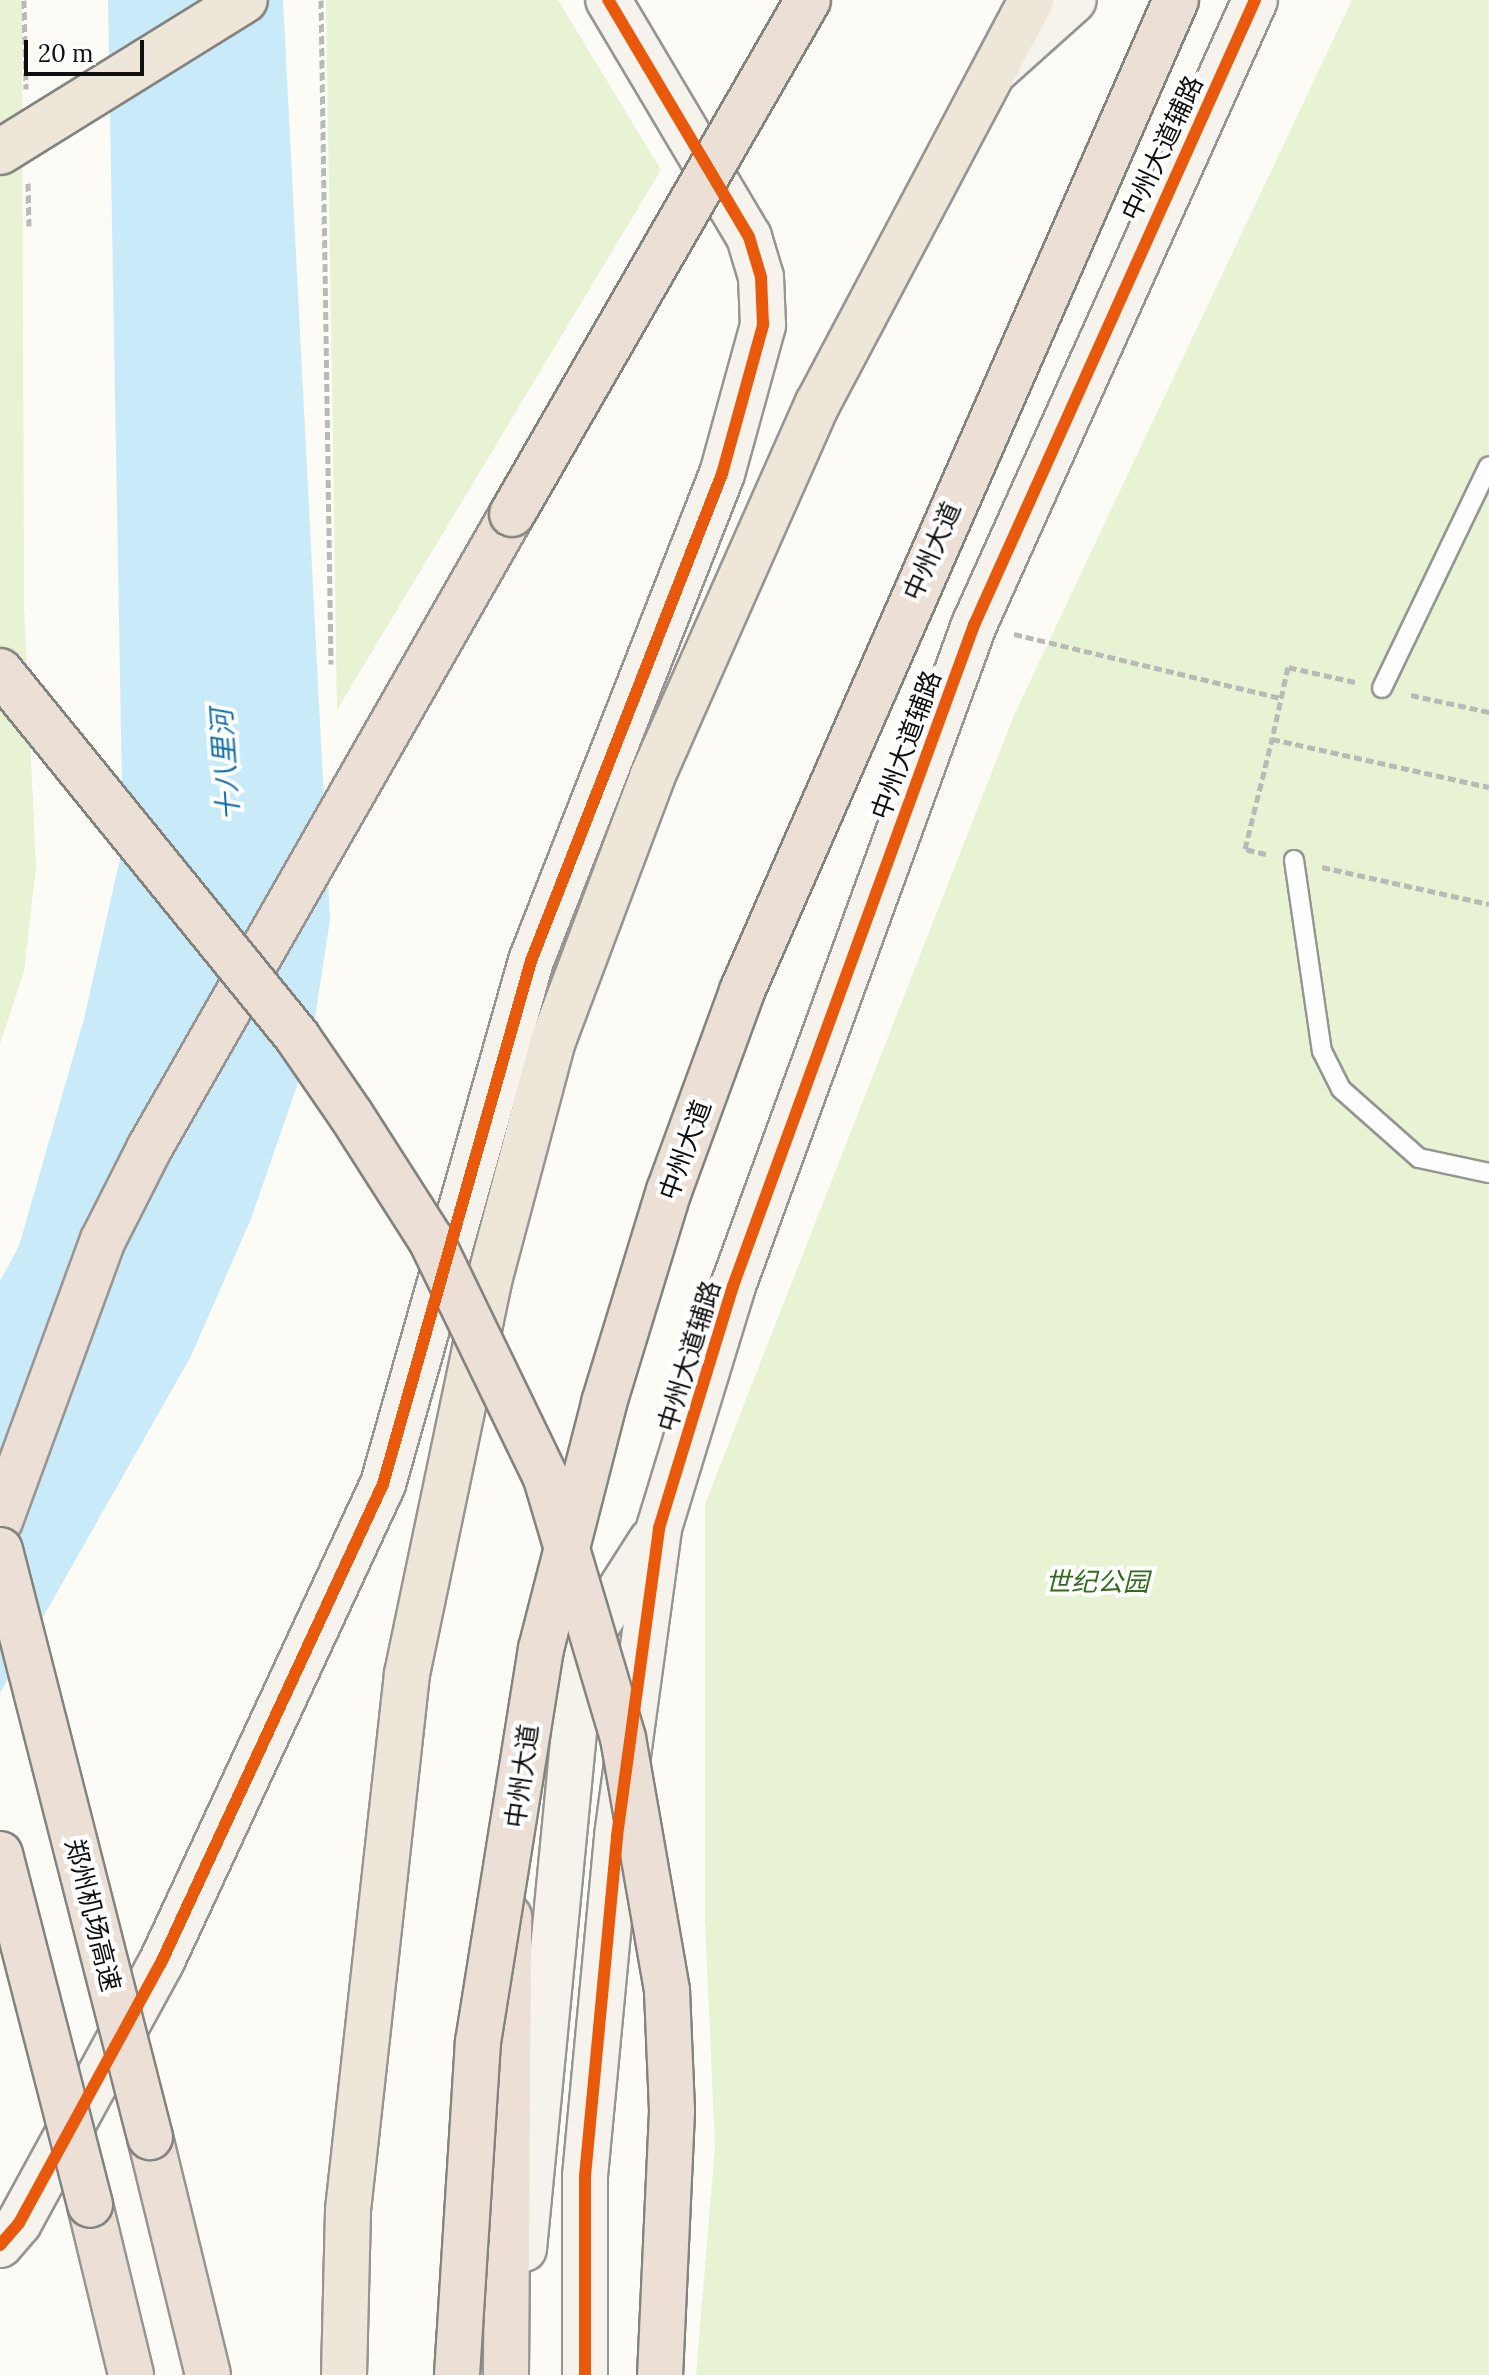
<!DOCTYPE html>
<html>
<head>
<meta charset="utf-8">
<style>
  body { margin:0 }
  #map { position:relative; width:1489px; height:2375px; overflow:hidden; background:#fcfbf5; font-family:Lora,"Noto Sans SC",serif }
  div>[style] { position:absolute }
  .green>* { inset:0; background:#e7f3d3 }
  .water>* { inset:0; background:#c9eaf8 }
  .path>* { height:5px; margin-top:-2.5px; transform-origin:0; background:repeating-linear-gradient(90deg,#b9b9b8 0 8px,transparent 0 12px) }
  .roads { filter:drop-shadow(2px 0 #969593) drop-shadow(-2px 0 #969593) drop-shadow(0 2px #969593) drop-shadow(0 -2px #969593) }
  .lane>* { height:18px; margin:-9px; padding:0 9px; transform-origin:9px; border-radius:9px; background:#fffefe }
  .secondary>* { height:44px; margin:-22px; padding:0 22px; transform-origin:22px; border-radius:22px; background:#f5f3eb }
  .primary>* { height:44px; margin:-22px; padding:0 22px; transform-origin:22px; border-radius:22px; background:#eee7d9 }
  .highway>* { height:44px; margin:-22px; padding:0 22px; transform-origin:22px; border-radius:22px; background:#ebdfd6 }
  .bridges { filter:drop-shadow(2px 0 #838380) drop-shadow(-2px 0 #838380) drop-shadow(0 2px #838380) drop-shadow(0 -2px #838380) }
  .primary-bridge>* { height:44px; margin:-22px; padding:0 22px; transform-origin:22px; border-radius:22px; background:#eee7d9 }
  .highway-bridge>* { height:44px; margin:-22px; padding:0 22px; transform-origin:22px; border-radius:22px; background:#ebdfd6 }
  .cycleway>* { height:12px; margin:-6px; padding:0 6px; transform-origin:6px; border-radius:6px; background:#e8590c }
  span { translate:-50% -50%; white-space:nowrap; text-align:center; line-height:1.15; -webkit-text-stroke:8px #fff; paint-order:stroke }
  .street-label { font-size:26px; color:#0f0f0f }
  .park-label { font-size:26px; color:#306c1b; font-style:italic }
  .water-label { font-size:28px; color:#1070aa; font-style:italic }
  .scale { position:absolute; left:24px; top:40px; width:120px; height:36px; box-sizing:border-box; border:4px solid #0f0f0f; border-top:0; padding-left:10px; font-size:24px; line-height:28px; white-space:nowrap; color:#0f0f0f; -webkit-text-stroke:6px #fff; paint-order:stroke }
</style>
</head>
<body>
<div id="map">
  <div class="green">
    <div style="clip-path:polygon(0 0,22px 0,24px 607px,36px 868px,24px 971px,0 1044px)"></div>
    <div style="clip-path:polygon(326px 0,558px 0,661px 170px,337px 710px)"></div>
    <div style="clip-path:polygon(1352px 0,1489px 0,1489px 2375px,696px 2375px,715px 2147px,705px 1920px,705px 1504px,1015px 713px)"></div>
  </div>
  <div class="water">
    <div style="clip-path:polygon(108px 0,283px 0,330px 919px,311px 1045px,251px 1219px,191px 1356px,0 1693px,0 1281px,19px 1246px,84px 1019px,123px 845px)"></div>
  </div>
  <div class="path">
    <div style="left:24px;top:0;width:89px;rotate:88.7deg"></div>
    <div style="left:321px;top:0;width:664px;rotate:89.14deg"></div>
    <div style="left:28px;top:183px;width:43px;rotate:88.7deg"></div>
    <div style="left:1014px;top:634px;width:275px;rotate:13.5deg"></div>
    <div style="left:1355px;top:682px;width:69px;rotate:-167.4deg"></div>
    <div style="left:1288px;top:667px;width:74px;rotate:102.5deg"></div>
    <div style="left:1272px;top:739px;width:222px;rotate:12.5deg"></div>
    <div style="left:1411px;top:695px;width:80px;rotate:12.3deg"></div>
    <div style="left:1266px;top:854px;width:22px;rotate:-167deg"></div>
    <div style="left:1245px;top:849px;width:113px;rotate:-76.2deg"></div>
    <div style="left:1322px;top:867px;width:171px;rotate:12.5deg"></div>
  </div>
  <div class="roads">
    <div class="lane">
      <div style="left:1382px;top:688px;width:246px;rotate:-64.3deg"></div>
      <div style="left:1294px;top:860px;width:193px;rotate:81.7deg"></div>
      <div style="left:1322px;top:1051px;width:42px;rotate:63.4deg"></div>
      <div style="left:1341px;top:1089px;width:104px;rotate:41.5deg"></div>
      <div style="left:1419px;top:1158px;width:72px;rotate:12.1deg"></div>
    </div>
    <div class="secondary">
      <div style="left:997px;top:69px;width:103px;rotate:-41.9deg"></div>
      <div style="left:0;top:2245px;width:29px;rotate:-49deg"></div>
      <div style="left:19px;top:2223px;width:296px;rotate:-61.4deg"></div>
      <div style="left:161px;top:1963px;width:528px;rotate:-65.13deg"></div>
      <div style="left:383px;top:1484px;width:544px;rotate:-74.2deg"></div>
      <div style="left:531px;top:961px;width:523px;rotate:-68.59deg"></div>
      <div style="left:722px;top:474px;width:155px;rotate:-74.6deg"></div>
      <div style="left:763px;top:325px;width:48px;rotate:-92.4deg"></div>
      <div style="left:761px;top:277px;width:42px;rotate:-106.7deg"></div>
      <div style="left:749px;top:237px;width:276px;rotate:-120.7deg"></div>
      <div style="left:524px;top:2249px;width:603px;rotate:-84.48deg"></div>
      <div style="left:582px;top:1649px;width:128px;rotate:-57.4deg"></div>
      <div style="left:585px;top:2375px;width:199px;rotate:-90deg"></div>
      <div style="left:585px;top:2176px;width:342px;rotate:-84.6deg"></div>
      <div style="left:617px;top:1836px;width:311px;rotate:-82.2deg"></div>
      <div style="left:659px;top:1528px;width:253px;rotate:-73deg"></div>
      <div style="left:733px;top:1286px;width:704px;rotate:-69.97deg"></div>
      <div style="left:974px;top:625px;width:685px;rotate:-65.79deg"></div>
    </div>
    <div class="primary">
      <div style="left:344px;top:2375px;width:165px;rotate:-88.6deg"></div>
      <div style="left:348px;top:2210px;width:539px;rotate:-83.72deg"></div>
      <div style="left:407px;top:1674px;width:401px;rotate:-78.2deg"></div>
      <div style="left:489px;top:1281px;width:248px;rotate:-75.1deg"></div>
      <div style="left:553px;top:1041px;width:282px;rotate:-69.4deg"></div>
      <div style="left:652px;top:777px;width:409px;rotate:-66.1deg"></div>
      <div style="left:818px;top:403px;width:456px;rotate:-62.1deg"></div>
    </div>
    <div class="highway">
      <div style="left:0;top:1521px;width:299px;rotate:-69.9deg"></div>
      <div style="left:103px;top:1240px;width:102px;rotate:-63.2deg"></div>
      <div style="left:149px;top:1149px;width:731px;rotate:-60.25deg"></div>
      <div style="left:150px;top:2137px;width:245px;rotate:76.3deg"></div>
      <div style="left:90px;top:2205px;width:175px;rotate:76.4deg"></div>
      <div style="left:506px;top:2375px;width:458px;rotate:-89.6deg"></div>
    </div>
  </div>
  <div class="bridges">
    <div class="primary-bridge">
      <div style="left:0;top:152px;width:288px;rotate:-31.8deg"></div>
    </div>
    <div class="highway-bridge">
      <div style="left:512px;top:514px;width:593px;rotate:-60.06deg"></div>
      <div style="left:0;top:671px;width:473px;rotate:50.9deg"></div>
      <div style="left:298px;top:1038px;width:93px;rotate:55.5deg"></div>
      <div style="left:351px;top:1115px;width:148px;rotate:57.4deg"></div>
      <div style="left:431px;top:1240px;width:264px;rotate:64.2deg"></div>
      <div style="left:546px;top:1478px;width:271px;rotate:73.5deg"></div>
      <div style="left:623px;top:1738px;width:257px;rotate:80.1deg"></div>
      <div style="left:667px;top:1991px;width:121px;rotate:87.6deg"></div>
      <div style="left:672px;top:2112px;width:263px;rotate:92.6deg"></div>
      <div style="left:0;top:1550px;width:606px;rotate:75.67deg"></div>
      <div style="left:0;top:1854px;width:362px;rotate:75.6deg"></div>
      <div style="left:457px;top:2375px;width:334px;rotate:-86.4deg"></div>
      <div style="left:478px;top:2042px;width:398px;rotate:-80.9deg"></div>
      <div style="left:541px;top:1649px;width:254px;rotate:-75.6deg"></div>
      <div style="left:604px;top:1403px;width:222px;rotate:-73deg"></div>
      <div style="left:669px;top:1191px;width:213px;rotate:-69.9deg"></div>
      <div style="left:742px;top:991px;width:1082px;rotate:-66.35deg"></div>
    </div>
  </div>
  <div class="cycleway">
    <div style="left:0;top:2245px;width:29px;rotate:-49deg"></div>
    <div style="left:19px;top:2223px;width:296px;rotate:-61.4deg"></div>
    <div style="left:161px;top:1963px;width:528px;rotate:-65.13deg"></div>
    <div style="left:383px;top:1484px;width:544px;rotate:-74.2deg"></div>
    <div style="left:531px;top:961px;width:523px;rotate:-68.59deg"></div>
    <div style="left:722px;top:474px;width:155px;rotate:-74.6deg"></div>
    <div style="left:763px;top:325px;width:48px;rotate:-92.4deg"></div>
    <div style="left:761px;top:277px;width:42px;rotate:-106.7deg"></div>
    <div style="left:749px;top:237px;width:276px;rotate:-120.7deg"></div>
    <div style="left:585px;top:2375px;width:199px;rotate:-90deg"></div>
    <div style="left:585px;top:2176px;width:342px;rotate:-84.6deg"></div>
    <div style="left:617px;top:1836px;width:311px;rotate:-82.2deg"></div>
    <div style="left:659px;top:1528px;width:253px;rotate:-73deg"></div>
    <div style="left:733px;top:1286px;width:704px;rotate:-69.97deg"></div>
    <div style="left:974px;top:625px;width:685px;rotate:-65.79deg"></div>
  </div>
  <div class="street-label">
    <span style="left:1162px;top:148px;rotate:-65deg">中州大道辅路</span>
    <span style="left:932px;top:551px;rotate:-66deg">中州大道</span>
    <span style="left:906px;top:745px;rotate:-70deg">中州大道辅路</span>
    <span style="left:685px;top:1150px;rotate:-70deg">中州大道</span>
    <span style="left:689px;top:1356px;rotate:-73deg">中州大道辅路</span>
    <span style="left:522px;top:1776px;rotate:-82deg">中州大道</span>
    <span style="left:93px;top:1915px;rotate:76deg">郑州机场高速</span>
  </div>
  <div class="park-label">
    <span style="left:1097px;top:1582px">世纪公园</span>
  </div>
  <div class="water-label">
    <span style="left:225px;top:765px;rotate:-94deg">十八里河</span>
  </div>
  <div class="scale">20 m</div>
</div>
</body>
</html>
